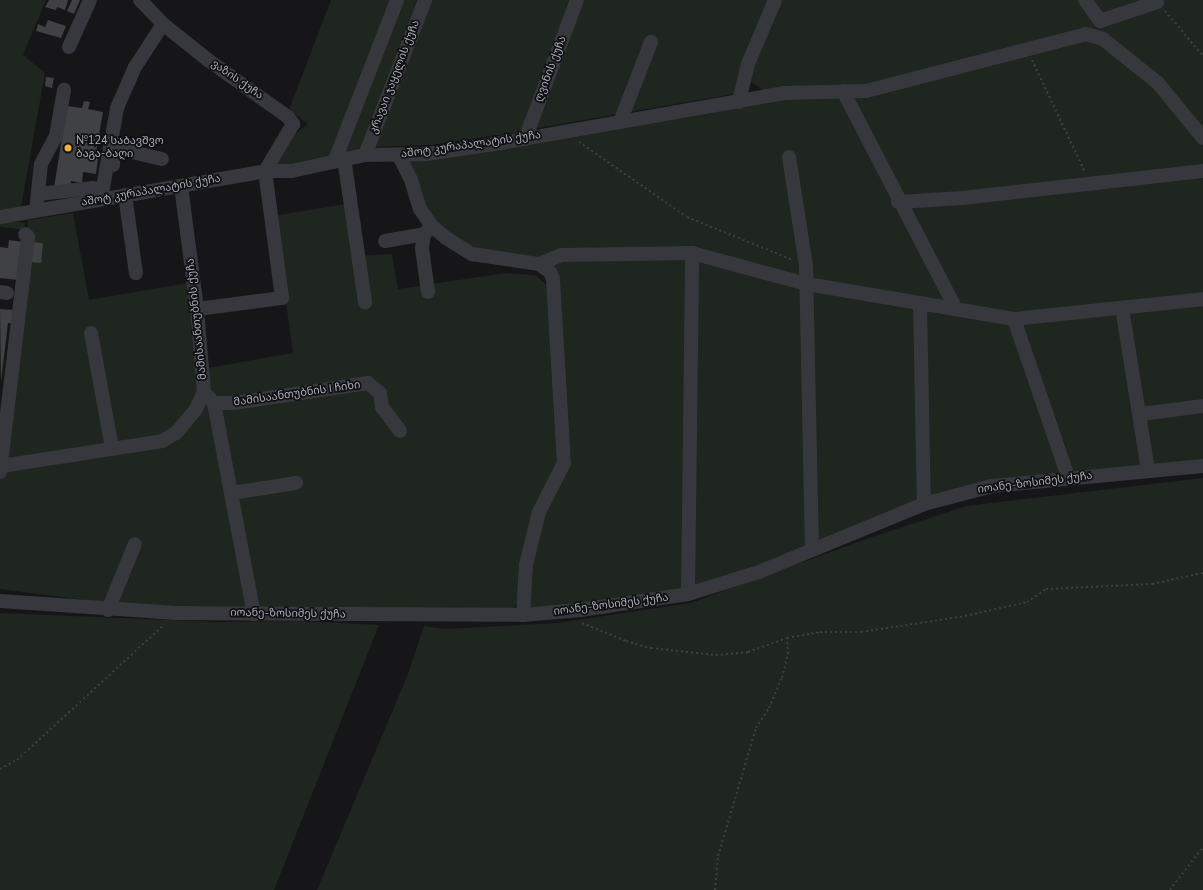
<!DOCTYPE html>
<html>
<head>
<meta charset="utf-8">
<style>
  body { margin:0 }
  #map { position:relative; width:1203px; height:890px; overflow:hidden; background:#161618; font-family:"Nunito Sans","Noto Sans Georgian",sans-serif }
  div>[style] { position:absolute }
  .green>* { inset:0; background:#1e261f; transform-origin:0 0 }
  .building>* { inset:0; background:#404145; transform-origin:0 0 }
  .path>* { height:2px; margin-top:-1px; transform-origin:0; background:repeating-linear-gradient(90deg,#3d3f44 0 2px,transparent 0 5px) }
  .minor>* { height:14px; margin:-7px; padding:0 7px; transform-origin:7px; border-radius:7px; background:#37383d }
  .dots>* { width:11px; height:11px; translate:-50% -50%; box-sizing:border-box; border:2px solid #111113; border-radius:50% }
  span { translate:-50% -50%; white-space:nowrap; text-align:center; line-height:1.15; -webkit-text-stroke:3.5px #111113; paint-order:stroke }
  .street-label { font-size:11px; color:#a8adb8 }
  .poi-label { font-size:11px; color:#a8adb8 }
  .left { translate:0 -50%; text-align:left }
</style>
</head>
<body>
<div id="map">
  <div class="green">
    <div style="clip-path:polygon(0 0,46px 0,23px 55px,45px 73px,21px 207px,0 212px)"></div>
    <div style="clip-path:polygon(331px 0,394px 0,328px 161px,274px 166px,286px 141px,308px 124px,289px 110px)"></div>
    <div style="clip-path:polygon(397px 0,425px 0,365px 155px,335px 160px)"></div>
    <div style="clip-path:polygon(427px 0,575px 0,526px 131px,430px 145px,370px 147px)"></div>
    <div style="clip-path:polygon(581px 0,771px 0,739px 93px,532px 129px)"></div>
    <div style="clip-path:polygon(775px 0,1203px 0,1203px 135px,1158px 83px,1203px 138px,1203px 466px,992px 486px,688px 594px,523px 615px,526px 565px,564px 463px,550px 272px,472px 254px,432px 226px,399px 156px,769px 95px,748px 79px)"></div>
    <div style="clip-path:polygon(346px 204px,355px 256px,392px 254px,398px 289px,506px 273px,535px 275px,549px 287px,559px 458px,517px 603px,511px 611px,125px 605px,0 589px,0 448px,28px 220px,73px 213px,89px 300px,187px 283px,196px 370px,293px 353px,274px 216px)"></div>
    <div style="left:25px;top:223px;width:7px;height:25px;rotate:98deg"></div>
    <div style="clip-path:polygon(1203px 478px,1203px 890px,317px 890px,408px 674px,424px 626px,445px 629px,557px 623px,691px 603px,869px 538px,966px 506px)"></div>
    <div style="clip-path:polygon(0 613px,216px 622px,301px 621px,379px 625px,274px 890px,0 890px)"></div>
  </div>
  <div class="building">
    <div style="clip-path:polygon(49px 0,68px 0,65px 10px,57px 7px,56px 10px,45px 7px)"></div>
    <div style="clip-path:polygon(72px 0,80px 0,74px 14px,67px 11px)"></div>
    <div style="clip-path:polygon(48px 20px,66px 26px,61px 38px,36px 31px,38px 24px,45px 27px)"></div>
    <div style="clip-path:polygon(46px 77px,54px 78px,52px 88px,45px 86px)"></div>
    <div style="clip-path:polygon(84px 101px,90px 102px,88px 109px,103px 112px,96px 152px,99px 152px,96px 174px,83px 172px,82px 183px,71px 181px,70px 191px,54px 188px,67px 106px,82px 108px)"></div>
    <div style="clip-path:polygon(9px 240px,23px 242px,18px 280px,0 278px,0 247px,8px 248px)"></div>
    <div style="left:31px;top:242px;width:12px;height:20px;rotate:5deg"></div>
    <div style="clip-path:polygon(0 309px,14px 310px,12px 323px,8px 323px,1px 382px)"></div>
  </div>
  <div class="path">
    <div style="left:1165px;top:11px;width:59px;rotate:49.8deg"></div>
    <div style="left:1032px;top:60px;width:124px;rotate:64.7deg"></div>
    <div style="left:579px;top:142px;width:131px;rotate:34.8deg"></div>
    <div style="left:687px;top:217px;width:114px;rotate:22.1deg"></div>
    <div style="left:582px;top:623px;width:48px;rotate:22.2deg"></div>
    <div style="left:626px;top:641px;width:26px;rotate:16deg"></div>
    <div style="left:651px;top:648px;width:65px;rotate:6.1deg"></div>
    <div style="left:716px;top:655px;width:32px;rotate:-5deg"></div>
    <div style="left:748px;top:652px;width:41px;rotate:-19.7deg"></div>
    <div style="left:787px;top:638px;width:34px;rotate:-10deg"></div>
    <div style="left:820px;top:632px;width:41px"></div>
    <div style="left:861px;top:632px;width:105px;rotate:-8.7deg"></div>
    <div style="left:965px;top:616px;width:64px;rotate:-12.7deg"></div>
    <div style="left:1027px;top:602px;width:23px;rotate:-34deg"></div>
    <div style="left:1046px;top:589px;width:106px;rotate:-2.7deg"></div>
    <div style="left:1152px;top:584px;width:52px;rotate:-12.2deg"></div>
    <div style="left:0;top:769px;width:19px;rotate:-28deg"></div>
    <div style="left:17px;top:760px;width:200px;rotate:-42.6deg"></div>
    <div style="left:715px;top:890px;width:34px;rotate:-85deg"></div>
    <div style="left:718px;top:856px;width:134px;rotate:-73.5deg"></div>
    <div style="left:756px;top:728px;width:24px;rotate:-57deg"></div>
    <div style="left:769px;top:708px;width:33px;rotate:-67deg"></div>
    <div style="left:782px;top:678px;width:25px;rotate:-76deg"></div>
    <div style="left:788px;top:654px;width:16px;rotate:-94deg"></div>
    <div style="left:1170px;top:890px;width:54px;rotate:-52.5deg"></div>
  </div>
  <div class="minor">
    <div style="left:140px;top:0;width:33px;rotate:46deg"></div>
    <div style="left:163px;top:24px;width:58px;rotate:38.7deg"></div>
    <div style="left:208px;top:60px;width:98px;rotate:35.5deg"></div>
    <div style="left:288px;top:117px;width:9px;rotate:54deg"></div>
    <div style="left:293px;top:124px;width:55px;rotate:120.8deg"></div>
    <div style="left:1085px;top:0;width:26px;rotate:54deg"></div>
    <div style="left:1100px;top:21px;width:60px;rotate:-18.4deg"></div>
    <div style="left:1157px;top:2px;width:2px;rotate:-117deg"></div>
    <div style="left:69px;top:47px;width:51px;rotate:-65.9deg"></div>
    <div style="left:843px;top:91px;width:246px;rotate:62.6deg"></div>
    <div style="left:739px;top:102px;width:39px;rotate:-77deg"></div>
    <div style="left:748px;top:64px;width:69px;rotate:-67.1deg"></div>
    <div style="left:620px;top:122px;width:86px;rotate:-68.8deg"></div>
    <div style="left:525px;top:139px;width:148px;rotate:-69.5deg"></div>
    <div style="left:365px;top:155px;width:166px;rotate:-68.8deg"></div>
    <div style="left:399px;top:156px;width:27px;rotate:63deg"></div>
    <div style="left:411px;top:180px;width:30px;rotate:73deg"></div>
    <div style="left:420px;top:209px;width:21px;rotate:55deg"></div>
    <div style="left:432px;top:226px;width:18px;rotate:41deg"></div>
    <div style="left:446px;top:238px;width:31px;rotate:32deg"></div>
    <div style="left:472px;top:254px;width:68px;rotate:8.5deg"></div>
    <div style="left:539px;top:264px;width:14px;rotate:36deg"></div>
    <div style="left:550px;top:272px;width:8px;rotate:67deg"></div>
    <div style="left:553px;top:279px;width:184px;rotate:86.6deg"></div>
    <div style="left:564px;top:463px;width:55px;rotate:117deg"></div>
    <div style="left:539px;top:512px;width:55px;rotate:103.8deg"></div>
    <div style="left:526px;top:565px;width:50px;rotate:93.4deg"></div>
    <div style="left:789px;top:157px;width:109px;rotate:81.1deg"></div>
    <div style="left:806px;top:265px;width:285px;rotate:88.8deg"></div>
    <div style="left:344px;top:158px;width:146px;rotate:81.7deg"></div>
    <div style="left:335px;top:160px;width:172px;rotate:-68.8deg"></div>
    <div style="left:113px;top:165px;width:9px;rotate:-90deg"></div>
    <div style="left:113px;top:156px;width:9px;rotate:-49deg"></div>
    <div style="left:119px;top:149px;width:44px;rotate:13.1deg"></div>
    <div style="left:38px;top:194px;width:56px;rotate:-6.1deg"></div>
    <div style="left:125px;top:195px;width:79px;rotate:82deg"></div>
    <div style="left:101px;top:199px;width:92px;rotate:-80deg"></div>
    <div style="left:117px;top:108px;width:45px;rotate:-66.3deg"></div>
    <div style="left:135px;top:67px;width:51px;rotate:-56.9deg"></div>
    <div style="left:898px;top:202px;width:64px;rotate:-3.6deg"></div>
    <div style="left:962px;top:198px;width:243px;rotate:-6.4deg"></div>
    <div style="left:36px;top:210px;width:46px;rotate:-83.8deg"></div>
    <div style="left:41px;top:164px;width:32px;rotate:-62deg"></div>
    <div style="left:56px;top:136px;width:47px;rotate:-80.1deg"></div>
    <div style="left:0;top:217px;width:269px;rotate:-9.8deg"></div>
    <div style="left:265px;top:171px;width:27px"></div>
    <div style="left:292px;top:171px;width:75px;rotate:-12.4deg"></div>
    <div style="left:365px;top:155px;width:61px;rotate:-0.9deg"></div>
    <div style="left:426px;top:154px;width:76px;rotate:-8.3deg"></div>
    <div style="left:501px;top:143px;width:288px;rotate:-10deg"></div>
    <div style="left:785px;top:93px;width:81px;rotate:-1.4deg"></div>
    <div style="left:866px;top:91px;width:227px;rotate:-14.5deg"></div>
    <div style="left:1086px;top:34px;width:18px;rotate:16deg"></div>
    <div style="left:1103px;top:39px;width:70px;rotate:38.7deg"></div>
    <div style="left:1158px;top:83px;width:71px;rotate:50.7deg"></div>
    <div style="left:385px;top:241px;width:40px;rotate:-10deg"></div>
    <div style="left:539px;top:264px;width:24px;rotate:-22deg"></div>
    <div style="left:561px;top:255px;width:131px;rotate:-0.9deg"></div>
    <div style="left:692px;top:253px;width:119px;rotate:15.1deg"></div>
    <div style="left:807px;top:284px;width:210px;rotate:9.6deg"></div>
    <div style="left:1014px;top:319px;width:190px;rotate:-6deg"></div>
    <div style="left:0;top:292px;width:7px;rotate:8deg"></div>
    <div style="left:428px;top:292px;width:44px;rotate:-97.8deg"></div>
    <div style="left:422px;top:248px;width:14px;rotate:-82deg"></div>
    <div style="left:424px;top:234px;width:11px;rotate:-45deg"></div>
    <div style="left:920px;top:303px;width:201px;rotate:88.9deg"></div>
    <div style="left:1122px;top:308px;width:164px;rotate:80.9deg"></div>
    <div style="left:197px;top:309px;width:86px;rotate:-7.4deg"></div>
    <div style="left:282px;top:298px;width:128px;rotate:-97.6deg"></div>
    <div style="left:1014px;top:319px;width:167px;rotate:71.1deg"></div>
    <div style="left:91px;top:333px;width:117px;rotate:79.7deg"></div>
    <div style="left:204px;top:392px;width:15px;rotate:48deg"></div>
    <div style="left:214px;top:403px;width:215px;rotate:79.3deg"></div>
    <div style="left:214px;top:403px;width:20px"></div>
    <div style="left:234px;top:403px;width:135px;rotate:-8.5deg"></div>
    <div style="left:368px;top:383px;width:16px;rotate:40deg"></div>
    <div style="left:380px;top:393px;width:14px;rotate:82deg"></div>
    <div style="left:382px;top:407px;width:30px;rotate:53deg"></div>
    <div style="left:1141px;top:414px;width:63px;rotate:-7.4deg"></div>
    <div style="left:1px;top:466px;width:163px;rotate:-8.8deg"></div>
    <div style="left:162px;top:441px;width:16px;rotate:-30deg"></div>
    <div style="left:176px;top:433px;width:31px;rotate:-50deg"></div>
    <div style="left:196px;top:409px;width:19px;rotate:-65deg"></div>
    <div style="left:204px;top:392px;width:83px;rotate:-94.8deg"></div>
    <div style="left:197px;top:309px;width:124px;rotate:-97.4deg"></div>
    <div style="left:0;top:472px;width:237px;rotate:-83.2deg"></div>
    <div style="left:28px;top:237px;width:4px;rotate:-135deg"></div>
    <div style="left:232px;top:493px;width:65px;rotate:-8.9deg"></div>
    <div style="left:688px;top:594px;width:341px;rotate:-89.3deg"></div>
    <div style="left:0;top:601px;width:177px;rotate:3.9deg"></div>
    <div style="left:177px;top:613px;width:346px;rotate:0.3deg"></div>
    <div style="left:523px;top:615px;width:57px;rotate:-5deg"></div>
    <div style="left:580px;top:610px;width:109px;rotate:-8.4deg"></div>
    <div style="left:688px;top:594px;width:74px;rotate:-17.2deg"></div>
    <div style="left:759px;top:572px;width:178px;rotate:-22.4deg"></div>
    <div style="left:924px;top:504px;width:70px;rotate:-14.8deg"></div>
    <div style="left:992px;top:486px;width:212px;rotate:-5.4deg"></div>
    <div style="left:108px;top:610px;width:71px;rotate:-67.8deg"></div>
  </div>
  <div class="dots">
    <div style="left:68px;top:148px;background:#f2b134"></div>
  </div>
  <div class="street-label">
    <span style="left:551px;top:69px;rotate:-69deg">ღვინის ქუჩა</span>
    <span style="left:395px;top:77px;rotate:-69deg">კრავაი ჯაყელის ქუჩა</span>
    <span style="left:237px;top:80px;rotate:35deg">ვაზის ქუჩა</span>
    <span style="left:471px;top:145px;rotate:-8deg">აშოტ კურაპალატის ქუჩა</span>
    <span style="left:151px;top:191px;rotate:-10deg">აშოტ კურაპალატის ქუჩა</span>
    <span style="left:197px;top:319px;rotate:-96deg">მამისაანთუბნის ქუჩა</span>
    <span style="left:297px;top:394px;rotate:-8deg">მამისაანთუბნის I ჩიხი</span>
    <span style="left:1035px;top:483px;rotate:-7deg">იოანე-ზოსიმეს ქუჩა</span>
    <span style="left:611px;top:605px;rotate:-7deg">იოანე-ზოსიმეს ქუჩა</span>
    <span style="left:288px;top:614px;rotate:1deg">იოანე-ზოსიმეს ქუჩა</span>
  </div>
  <div class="poi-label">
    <span class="left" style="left:76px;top:148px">№124 საბავშვო<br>ბაგა-ბაღი</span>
  </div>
</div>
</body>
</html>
